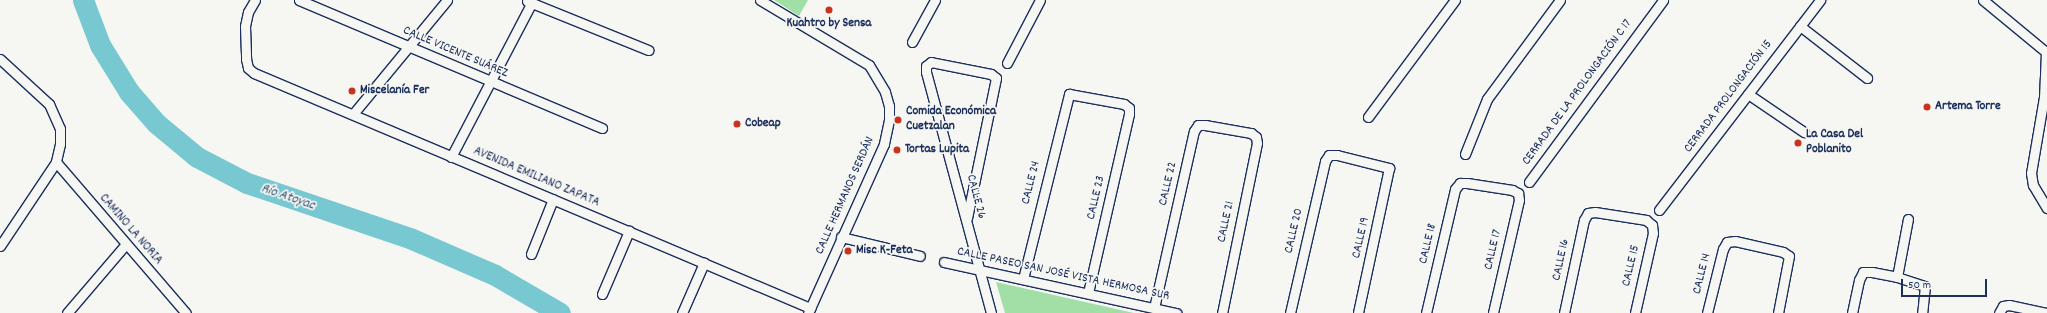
<!DOCTYPE html>
<html>
<head>
<meta charset="utf-8">
<style>
  body { margin:0 }
  #map { position:relative; width:2047px; height:313px; overflow:hidden; background:#f6f6f2; font-family:Dekko,sans-serif }
  div>[style] { position:absolute }
  .green>* { inset:0; background:#a1dfa7 }
  .river>* { height:21px; margin:-10.5px; padding:0 10.5px; transform-origin:10.5px; border-radius:10.5px; background:#77c8d1 }
  .roads { filter:drop-shadow(1px 0 #1b2f5e) drop-shadow(-1px 0 #1b2f5e) drop-shadow(0 1px #1b2f5e) drop-shadow(0 -1px #1b2f5e) }
  .street>* { height:9px; margin:-4.5px; padding:0 4.5px; transform-origin:4.5px; border-radius:4.5px; background:#f6f6f2 }
  .dots>* { width:11px; height:11px; translate:-50% -50%; box-sizing:border-box; border:2px solid #f6f6f2; border-radius:50% }
  span { translate:-50% -50%; white-space:nowrap; text-align:center; line-height:1.15; -webkit-text-stroke:3.5px #f6f6f2; paint-order:stroke }
  .poi-label { font-size:13px; color:#1b2f5e; font-weight:700 }
  .left { translate:0 -50%; text-align:left }
  .street-label { font-size:13px; color:#1b2f5e }
  .water-label { font-size:14px; color:#32557b; font-style:italic }
  .scale { position:absolute; left:1901px; top:279px; width:86px; height:18px; box-sizing:border-box; border:2px solid #1b2f5e; border-top:0; padding-left:5px; font-size:12px; line-height:14px; white-space:nowrap; color:#1b2f5e; -webkit-text-stroke:3px #f6f6f2; paint-order:stroke }
</style>
</head>
<body>
<div id="map">
  <div class="green">
    <div style="clip-path:polygon(774px 0,808px 0,799px 16px)"></div>
    <div style="clip-path:polygon(996px 282px,1134px 313px,1005px 313px)"></div>
  </div>
  <div class="river">
    <div style="left:83px;top:0;width:48px;rotate:69.3deg"></div>
    <div style="left:100px;top:45px;width:55px;rotate:58.3deg"></div>
    <div style="left:129px;top:92px;width:41px;rotate:48.9deg"></div>
    <div style="left:156px;top:123px;width:53px;rotate:39.7deg"></div>
    <div style="left:197px;top:157px;width:56px;rotate:27.5deg"></div>
    <div style="left:247px;top:183px;width:174px;rotate:18.7deg"></div>
    <div style="left:412px;top:239px;width:90px;rotate:23.4deg"></div>
    <div style="left:495px;top:275px;width:75px;rotate:30.3deg"></div>
  </div>
  <div class="roads">
    <div class="street">
      <div style="left:255px;top:0;width:14px;rotate:120deg"></div>
      <div style="left:248px;top:12px;width:14px;rotate:102deg"></div>
      <div style="left:245px;top:26px;width:33px;rotate:88deg"></div>
      <div style="left:246px;top:59px;width:9px;rotate:77deg"></div>
      <div style="left:248px;top:68px;width:8px;rotate:40deg"></div>
      <div style="left:254px;top:73px;width:604px;rotate:22.91deg"></div>
      <div style="left:299px;top:0;width:329px;rotate:22.9deg"></div>
      <div style="left:760px;top:0;width:127px;rotate:30.8deg"></div>
      <div style="left:869px;top:65px;width:31px;rotate:59deg"></div>
      <div style="left:885px;top:92px;width:15px;rotate:74deg"></div>
      <div style="left:889px;top:106px;width:14px;rotate:90deg"></div>
      <div style="left:889px;top:120px;width:25px;rotate:102deg"></div>
      <div style="left:884px;top:144px;width:185px;rotate:114.2deg"></div>
      <div style="left:1983px;top:0;width:83px;rotate:39.6deg"></div>
      <div style="left:527px;top:1px;width:131px;rotate:22deg"></div>
      <div style="left:1800px;top:26px;width:85px;rotate:37.8deg"></div>
      <div style="left:912px;top:42px;width:48px;rotate:-61.3deg"></div>
      <div style="left:2046px;top:52px;width:45px;rotate:92.5deg"></div>
      <div style="left:2044px;top:97px;width:77px;rotate:99.7deg"></div>
      <div style="left:2031px;top:173px;width:12px;rotate:81deg"></div>
      <div style="left:2033px;top:185px;width:27px;rotate:59deg"></div>
      <div style="left:0;top:59px;width:67px;rotate:42.6deg"></div>
      <div style="left:49px;top:104px;width:27px;rotate:66deg"></div>
      <div style="left:60px;top:129px;width:15px;rotate:90deg"></div>
      <div style="left:60px;top:144px;width:18px;rotate:103deg"></div>
      <div style="left:56px;top:162px;width:101px;rotate:123.7deg"></div>
      <div style="left:1007px;top:63px;width:71px;rotate:-62.4deg"></div>
      <div style="left:1748px;top:94px;width:68px;rotate:34.2deg"></div>
      <div style="left:353px;top:114px;width:148px;rotate:-50.5deg"></div>
      <div style="left:1368px;top:117px;width:146px;rotate:-53.4deg"></div>
      <div style="left:1465px;top:154px;width:59px;rotate:-68.2deg"></div>
      <div style="left:1487px;top:99px;width:123px;rotate:-53.6deg"></div>
      <div style="left:451px;top:157px;width:175px;rotate:-62.4deg"></div>
      <div style="left:56px;top:162px;width:199px;rotate:49.3deg"></div>
      <div style="left:1529px;top:182px;width:226px;rotate:-53.6deg"></div>
      <div style="left:1659px;top:210px;width:265px;rotate:-52.5deg"></div>
      <div style="left:967px;top:218px;width:143px;rotate:-78.3deg"></div>
      <div style="left:996px;top:78px;width:6px;rotate:-141deg"></div>
      <div style="left:991px;top:74px;width:61px;rotate:-168.7deg"></div>
      <div style="left:931px;top:62px;width:6px;rotate:141deg"></div>
      <div style="left:926px;top:66px;width:6px;rotate:90deg"></div>
      <div style="left:926px;top:72px;width:250px;rotate:74.9deg"></div>
      <div style="left:841px;top:237px;width:81px;rotate:13.5deg"></div>
      <div style="left:531px;top:254px;width:59px;rotate:-68.2deg"></div>
      <div style="left:944px;top:262px;width:238px;rotate:12.4deg"></div>
      <div style="left:1897px;top:277px;width:59px;rotate:-79.3deg"></div>
      <div style="left:1023px;top:279px;width:191px;rotate:-76deg"></div>
      <div style="left:1069px;top:94px;width:56px;rotate:10.3deg"></div>
      <div style="left:1124px;top:104px;width:6px;rotate:39deg"></div>
      <div style="left:1129px;top:108px;width:6px;rotate:90deg"></div>
      <div style="left:1129px;top:114px;width:184px;rotate:102.9deg"></div>
      <div style="left:602px;top:294px;width:69px;rotate:-66.8deg"></div>
      <div style="left:1154px;top:308px;width:181px;rotate:-77.3deg"></div>
      <div style="left:1194px;top:131px;width:7px;rotate:-56deg"></div>
      <div style="left:1198px;top:125px;width:7px"></div>
      <div style="left:1205px;top:125px;width:47px;rotate:9.9deg"></div>
      <div style="left:1251px;top:133px;width:6px;rotate:39deg"></div>
      <div style="left:1256px;top:137px;width:6px;rotate:81deg"></div>
      <div style="left:1257px;top:143px;width:174px;rotate:101.6deg"></div>
      <div style="left:67px;top:313px;width:89px;rotate:-49.5deg"></div>
      <div style="left:682px;top:313px;width:55px;rotate:-66.3deg"></div>
      <div style="left:1290px;top:313px;width:156px;rotate:-77deg"></div>
      <div style="left:1325px;top:161px;width:7px;rotate:-56deg"></div>
      <div style="left:1329px;top:155px;width:8px"></div>
      <div style="left:1337px;top:155px;width:54px;rotate:14deg"></div>
      <div style="left:1389px;top:168px;width:148px;rotate:102.1deg"></div>
      <div style="left:1426px;top:313px;width:127px;rotate:-76.8deg"></div>
      <div style="left:1455px;top:189px;width:8px;rotate:-50deg"></div>
      <div style="left:1460px;top:183px;width:7px"></div>
      <div style="left:1467px;top:183px;width:46px;rotate:8.8deg"></div>
      <div style="left:1512px;top:190px;width:7px;rotate:27deg"></div>
      <div style="left:1518px;top:193px;width:7px;rotate:82deg"></div>
      <div style="left:1519px;top:200px;width:116px;rotate:103deg"></div>
      <div style="left:1564px;top:313px;width:95px;rotate:-77.9deg"></div>
      <div style="left:1584px;top:220px;width:8px;rotate:-60deg"></div>
      <div style="left:1588px;top:213px;width:7px;rotate:-8deg"></div>
      <div style="left:1595px;top:212px;width:52px;rotate:8.9deg"></div>
      <div style="left:1646px;top:220px;width:8px;rotate:40deg"></div>
      <div style="left:1652px;top:225px;width:8px;rotate:83deg"></div>
      <div style="left:1653px;top:233px;width:82px;rotate:102.7deg"></div>
      <div style="left:1707px;top:313px;width:66px;rotate:-76deg"></div>
      <div style="left:1723px;top:249px;width:8px;rotate:-60deg"></div>
      <div style="left:1727px;top:242px;width:8px;rotate:-7deg"></div>
      <div style="left:1735px;top:241px;width:49px;rotate:12.9deg"></div>
      <div style="left:1783px;top:252px;width:7px;rotate:34deg"></div>
      <div style="left:1789px;top:256px;width:58px;rotate:100.9deg"></div>
      <div style="left:1852px;top:313px;width:34px;rotate:-78deg"></div>
      <div style="left:1859px;top:280px;width:9px;rotate:-63deg"></div>
      <div style="left:1863px;top:272px;width:9px"></div>
      <div style="left:1872px;top:272px;width:25px;rotate:11deg"></div>
      <div style="left:1897px;top:277px;width:29px;rotate:18deg"></div>
      <div style="left:1925px;top:286px;width:27px;rotate:96deg"></div>
      <div style="left:1999px;top:313px;width:8px;rotate:-60deg"></div>
      <div style="left:2003px;top:306px;width:6px;rotate:-9deg"></div>
      <div style="left:2009px;top:305px;width:39px;rotate:12deg"></div>
    </div>
  </div>
  <div class="dots">
    <div style="left:829px;top:10px;background:#c8321e"></div>
    <div style="left:352px;top:91px;background:#c8321e"></div>
    <div style="left:1927px;top:107px;background:#c8321e"></div>
    <div style="left:898px;top:120px;background:#c8321e"></div>
    <div style="left:737px;top:124px;background:#c8321e"></div>
    <div style="left:1798px;top:143px;background:#c8321e"></div>
    <div style="left:897px;top:150px;background:#c8321e"></div>
    <div style="left:848px;top:251px;background:#c8321e"></div>
  </div>
  <div class="poi-label">
    <span style="left:829px;top:24px">Kuahtro by Sensa</span>
    <span class="left" style="left:360px;top:91px">Miscelanía Fer</span>
    <span class="left" style="left:1935px;top:107px">Artema Torre</span>
    <span class="left" style="left:906px;top:120px">Comida Económica<br>Cuetzalan</span>
    <span class="left" style="left:745px;top:124px">Cobeap</span>
    <span class="left" style="left:1806px;top:143px">La Casa Del<br>Poblanito</span>
    <span class="left" style="left:905px;top:150px">Tortas Lupita</span>
    <span class="left" style="left:856px;top:251px">Misc K-Feta</span>
  </div>
  <div class="street-label">
    <span style="left:455px;top:53px;rotate:23deg">CALLE VICENTE SUÁREZ</span>
    <span style="left:1578px;top:93px;rotate:-54deg">CERRADA DE LA PROLONGACIÓN C 17</span>
    <span style="left:1729px;top:97px;rotate:-53deg">CERRADA PROLONGACIÓN 15</span>
    <span style="left:536px;top:178px;rotate:23deg">AVENIDA EMILIANO ZAPATA</span>
    <span style="left:1032px;top:183px;rotate:-76deg">CALLE 24</span>
    <span style="left:1169px;top:184px;rotate:-77deg">CALLE 22</span>
    <span style="left:846px;top:196px;rotate:-66deg">CALLE HERMANOS SERDÁN</span>
    <span style="left:975px;top:197px;rotate:75deg">CALLE 26</span>
    <span style="left:1097px;top:198px;rotate:-77deg">CALLE 23</span>
    <span style="left:1227px;top:222px;rotate:-78deg">CALLE 21</span>
    <span style="left:130px;top:230px;rotate:49deg">CAMINO LA NORIA</span>
    <span style="left:1295px;top:231px;rotate:-77deg">CALLE 20</span>
    <span style="left:1362px;top:238px;rotate:-77deg">CALLE 19</span>
    <span style="left:1429px;top:244px;rotate:-77deg">CALLE 18</span>
    <span style="left:1494px;top:250px;rotate:-77deg">CALLE 17</span>
    <span style="left:1562px;top:260px;rotate:-78deg">CALLE 16</span>
    <span style="left:1632px;top:266px;rotate:-77deg">CALLE 15</span>
    <span style="left:1703px;top:274px;rotate:-76deg">CALLE 14</span>
    <span style="left:1063px;top:275px;rotate:12deg">CALLE PASEO SAN JOSÉ VISTA HERMOSA SUR</span>
  </div>
  <div class="water-label">
    <span style="left:288px;top:197px;rotate:19deg">Río Atoyac</span>
  </div>
  <div class="scale">50 m</div>
</div>
</body>
</html>
